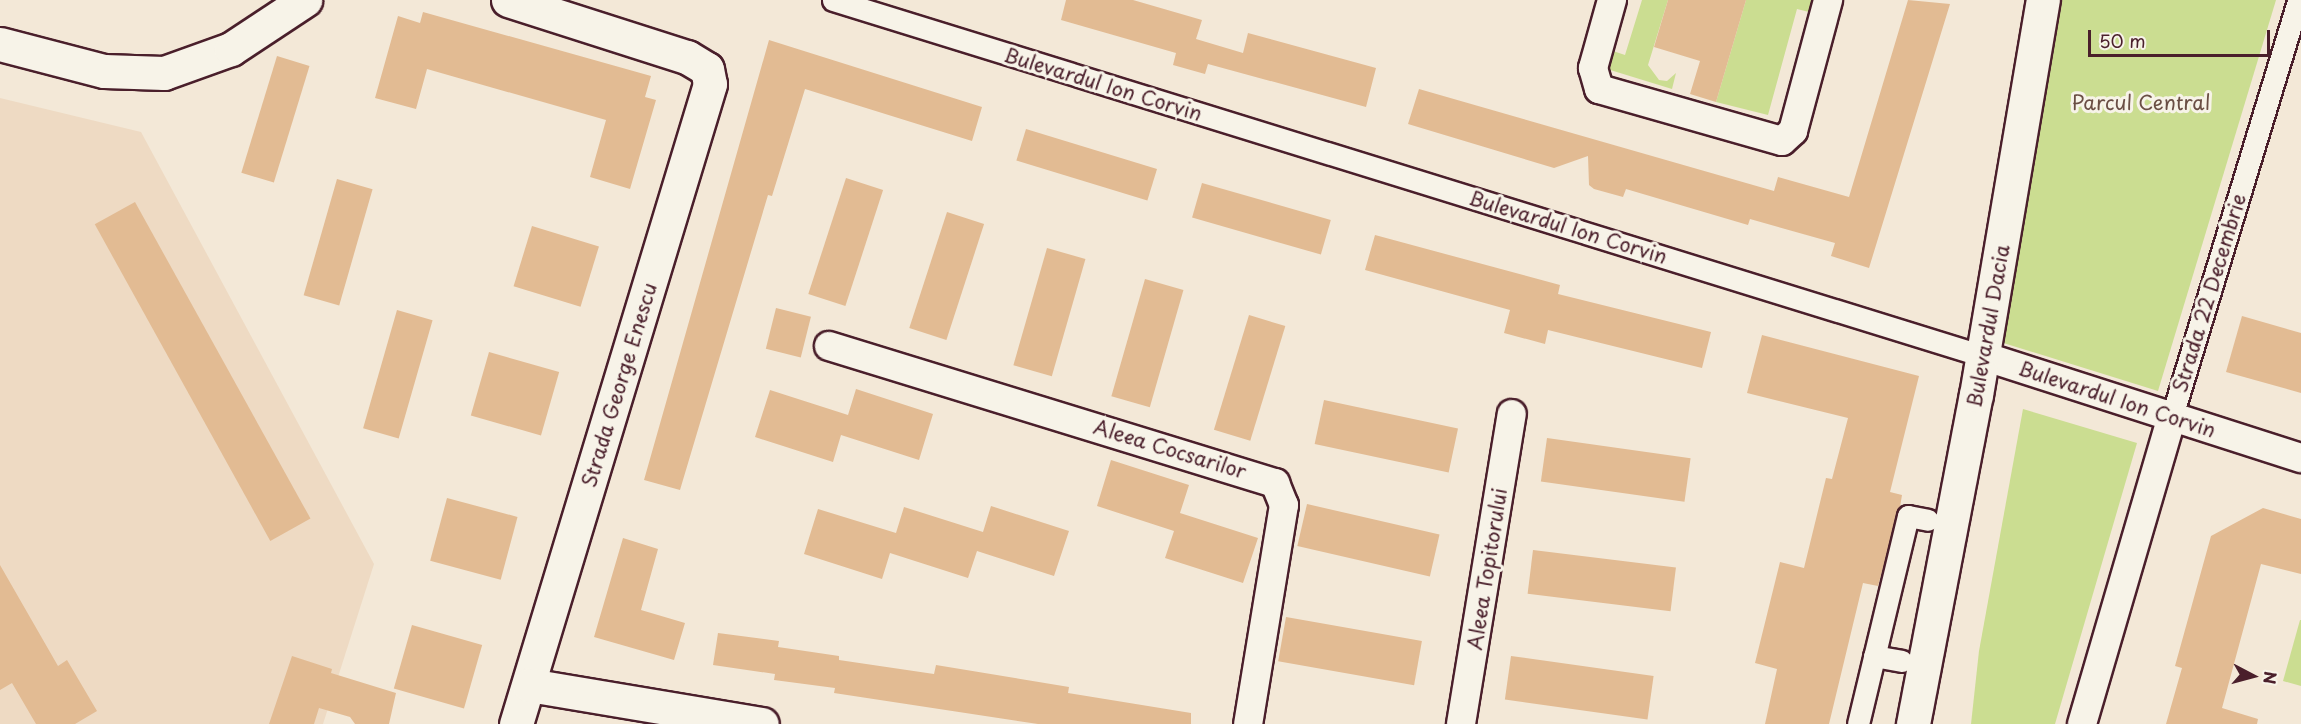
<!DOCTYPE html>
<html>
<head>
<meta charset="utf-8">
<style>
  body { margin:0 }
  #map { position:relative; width:2301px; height:724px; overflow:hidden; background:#f3e8d7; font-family:"Playpen Sans",sans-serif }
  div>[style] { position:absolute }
  .built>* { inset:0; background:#eedac3 }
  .green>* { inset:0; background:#cbdd91 }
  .building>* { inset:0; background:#e2bb93; transform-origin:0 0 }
  .roads { filter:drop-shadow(2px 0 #4a1f2b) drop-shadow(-2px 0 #4a1f2b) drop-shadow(0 2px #4a1f2b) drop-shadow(0 -2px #4a1f2b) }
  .pedestrian>* { height:21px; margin:-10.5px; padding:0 10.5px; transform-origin:10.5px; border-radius:10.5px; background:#f7f3e8 }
  .minor>* { height:28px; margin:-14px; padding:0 14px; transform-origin:14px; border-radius:14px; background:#f7f3e8 }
  .tertiary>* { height:33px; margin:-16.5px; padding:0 16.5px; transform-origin:16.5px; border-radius:16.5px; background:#f7f3e8 }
  .secondary>* { height:33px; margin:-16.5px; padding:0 16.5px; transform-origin:16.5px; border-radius:16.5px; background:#f7f3e8 }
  span { translate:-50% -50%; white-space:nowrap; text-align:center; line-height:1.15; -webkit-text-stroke:6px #f7f3e8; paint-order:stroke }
  .street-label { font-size:20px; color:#4a1f2b }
  .park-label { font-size:20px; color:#6a4e44 }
  .north { position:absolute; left:2223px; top:646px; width:60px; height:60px; -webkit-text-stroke:4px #f7f3e8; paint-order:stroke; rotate:96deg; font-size:16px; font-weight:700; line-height:24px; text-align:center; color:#4a1f2b }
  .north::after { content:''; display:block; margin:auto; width:21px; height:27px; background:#4a1f2b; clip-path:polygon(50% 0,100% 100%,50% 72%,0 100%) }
  .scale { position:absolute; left:2088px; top:30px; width:182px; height:27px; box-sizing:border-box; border:3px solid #4a1f2b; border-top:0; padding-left:8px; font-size:18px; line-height:21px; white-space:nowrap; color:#4a1f2b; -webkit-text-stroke:4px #f7f3e8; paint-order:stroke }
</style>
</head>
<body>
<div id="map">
  <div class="built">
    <div style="clip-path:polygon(0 98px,141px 132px,374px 564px,323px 724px,0 724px)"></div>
  </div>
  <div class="green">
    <div style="clip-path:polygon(1642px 0,1668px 0,1648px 65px,1659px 80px,1667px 81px,1676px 73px,1672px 89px,1607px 69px,1607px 49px,1625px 55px)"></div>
    <div style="clip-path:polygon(1746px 0,1820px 0,1817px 14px,1797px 9px,1768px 115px,1716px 102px)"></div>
    <div style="clip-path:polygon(2058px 0,2276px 0,2158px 391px,1997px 341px)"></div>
    <div style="clip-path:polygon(2023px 409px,2137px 443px,2055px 724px,1971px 724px,1979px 651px)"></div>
    <div style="clip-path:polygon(2300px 620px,2301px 620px,2301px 686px,2283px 681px)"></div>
  </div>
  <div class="building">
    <div style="clip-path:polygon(1066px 0,1133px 0,1202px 20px,1196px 39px,1243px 53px,1248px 33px,1376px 68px,1366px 107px,1208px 64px,1205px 74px,1173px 65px,1176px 53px,1061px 20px)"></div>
    <div style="clip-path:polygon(1668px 0,1746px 0,1716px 102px,1690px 94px,1700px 61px,1654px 47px)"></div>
    <div style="clip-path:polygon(1908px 0,1950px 4px,1869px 268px,1831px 256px,1835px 243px,1750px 219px,1748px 225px,1626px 189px,1623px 197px,1594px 189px,1589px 185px,1588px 156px,1554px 168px,1408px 124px,1419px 89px,1774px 191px,1778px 177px,1849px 197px)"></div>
    <div style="clip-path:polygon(423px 12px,651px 76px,645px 97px,656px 100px,630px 189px,590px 177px,606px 120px,427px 69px,416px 109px,375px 98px,398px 16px,420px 23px)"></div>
    <div style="clip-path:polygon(769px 40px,982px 107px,972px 141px,805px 89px,772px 196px,768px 195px,680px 490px,644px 480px)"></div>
    <div style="left:277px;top:56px;width:34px;height:122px;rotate:17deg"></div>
    <div style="left:1026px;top:129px;width:137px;height:33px;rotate:17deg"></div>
    <div style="left:846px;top:178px;width:39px;height:122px;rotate:18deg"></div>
    <div style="left:337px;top:179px;width:37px;height:121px;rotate:16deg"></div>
    <div style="left:1202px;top:183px;width:134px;height:36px;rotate:16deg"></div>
    <div style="left:135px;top:202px;width:362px;height:46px;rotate:61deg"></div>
    <div style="left:947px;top:212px;width:39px;height:122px;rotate:18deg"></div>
    <div style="left:532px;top:226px;width:70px;height:63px;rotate:17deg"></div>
    <div style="clip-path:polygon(1375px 235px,1560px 285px,1558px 294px,1711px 332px,1702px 368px,1548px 330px,1545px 344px,1504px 333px,1510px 310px,1365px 270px)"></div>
    <div style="left:1047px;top:248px;width:40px;height:122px;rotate:16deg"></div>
    <div style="left:1145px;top:279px;width:40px;height:122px;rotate:16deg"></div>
    <div style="left:776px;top:308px;width:36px;height:42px;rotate:14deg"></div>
    <div style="left:397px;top:310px;width:37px;height:123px;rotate:16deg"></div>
    <div style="left:1249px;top:315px;width:38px;height:120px;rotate:17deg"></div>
    <div style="clip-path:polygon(2242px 316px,2301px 333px,2301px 393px,2226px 372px)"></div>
    <div style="clip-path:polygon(1762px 335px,1919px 376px,1890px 492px,1902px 495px,1900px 507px,1878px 586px,1863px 583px,1829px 724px,1765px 724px,1777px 669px,1755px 663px,1780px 562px,1804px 568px,1826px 478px,1832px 479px,1848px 418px,1747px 393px)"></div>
    <div style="left:489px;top:352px;width:73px;height:66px;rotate:16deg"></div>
    <div style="clip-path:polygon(856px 389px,933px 414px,919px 460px,841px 435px,833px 462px,755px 437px,770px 390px,848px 415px)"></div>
    <div style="left:1324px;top:400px;width:137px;height:45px;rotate:12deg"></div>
    <div style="left:1547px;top:438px;width:145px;height:44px;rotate:8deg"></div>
    <div style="clip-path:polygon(1111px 460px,1189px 485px,1180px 513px,1258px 538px,1243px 583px,1165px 558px,1174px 531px,1097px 506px)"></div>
    <div style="left:447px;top:498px;width:73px;height:65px;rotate:15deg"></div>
    <div style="left:1307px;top:504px;width:136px;height:43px;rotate:13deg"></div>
    <div style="clip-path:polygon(991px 506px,1069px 531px,1054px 576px,977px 551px,968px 578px,890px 553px,882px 579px,804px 554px,818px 509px,896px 533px,904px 507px,983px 532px)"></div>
    <div style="clip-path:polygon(2263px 508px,2301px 519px,2301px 574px,2261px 564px,2222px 708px,2258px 719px,2257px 724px,2166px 724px,2182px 668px,2175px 666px,2211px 536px)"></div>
    <div style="clip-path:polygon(623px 538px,658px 549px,641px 610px,685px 623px,674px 660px,594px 637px)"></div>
    <div style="left:1533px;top:550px;width:144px;height:44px;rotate:7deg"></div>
    <div style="clip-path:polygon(0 565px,58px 666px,67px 660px,97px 711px,75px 724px,36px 724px,12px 683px,0 690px)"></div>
    <div style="left:1286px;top:617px;width:138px;height:45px;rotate:10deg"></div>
    <div style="left:412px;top:625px;width:73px;height:66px;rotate:16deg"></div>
    <div style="clip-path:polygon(718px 633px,779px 641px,778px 647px,839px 656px,839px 660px,934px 674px,936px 665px,1069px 687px,1068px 693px,1191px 713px,1191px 724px,1038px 724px,834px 693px,835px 688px,774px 680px,775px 674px,713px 665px)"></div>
    <div style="clip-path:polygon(292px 656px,332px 669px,331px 673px,396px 693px,389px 724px,355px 724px,350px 717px,319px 708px,314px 724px,269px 724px)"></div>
    <div style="left:1511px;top:656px;width:144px;height:44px;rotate:8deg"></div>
  </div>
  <div class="roads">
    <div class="pedestrian">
      <div style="left:833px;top:0;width:1204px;rotate:17.2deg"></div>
      <div style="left:2172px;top:416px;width:435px;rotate:-73.1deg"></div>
      <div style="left:1874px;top:656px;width:28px;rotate:10deg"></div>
      <div style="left:1858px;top:724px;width:214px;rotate:-76.5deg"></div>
      <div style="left:1908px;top:516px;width:20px;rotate:11deg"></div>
    </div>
    <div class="minor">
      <div style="left:1612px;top:0;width:71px;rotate:105.6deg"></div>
      <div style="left:1593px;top:68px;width:22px;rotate:74deg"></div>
      <div style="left:1599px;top:89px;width:190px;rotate:15.9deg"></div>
      <div style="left:1782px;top:141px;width:15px;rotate:-42deg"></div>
      <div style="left:1793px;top:131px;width:136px;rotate:-75deg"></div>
      <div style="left:829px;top:346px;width:467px;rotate:17.1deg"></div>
      <div style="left:1275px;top:483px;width:24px;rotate:68deg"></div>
      <div style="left:1284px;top:505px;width:222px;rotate:99.3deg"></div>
      <div style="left:1983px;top:356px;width:334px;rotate:17.8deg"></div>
      <div style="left:1461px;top:724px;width:314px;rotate:-80.7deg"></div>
      <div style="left:2082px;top:724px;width:321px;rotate:-73.7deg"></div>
    </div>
    <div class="tertiary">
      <div style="left:508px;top:0;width:188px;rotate:17.7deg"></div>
      <div style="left:687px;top:57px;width:23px;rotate:31deg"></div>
      <div style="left:707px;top:69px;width:15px;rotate:79deg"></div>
      <div style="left:710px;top:84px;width:669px;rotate:106.86deg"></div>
      <div style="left:0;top:44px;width:107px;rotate:14.6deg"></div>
      <div style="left:104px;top:71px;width:60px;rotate:1.9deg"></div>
      <div style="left:164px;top:73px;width:71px;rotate:-19.7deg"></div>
      <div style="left:231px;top:49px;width:89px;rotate:-33.5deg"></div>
      <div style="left:529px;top:685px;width:236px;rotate:9.5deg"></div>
    </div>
    <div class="secondary">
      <div style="left:1913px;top:724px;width:335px;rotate:-79.2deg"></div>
      <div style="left:1976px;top:395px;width:401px;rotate:-80.4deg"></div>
    </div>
  </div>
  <div class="street-label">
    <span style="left:1103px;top:84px;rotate:17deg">Bulevardul Ion Corvin</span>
    <span style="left:1568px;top:227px;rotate:17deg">Bulevardul Ion Corvin</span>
    <span style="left:2209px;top:293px;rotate:-73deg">Strada 22 Decembrie</span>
    <span style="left:1988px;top:326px;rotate:-80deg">Bulevardul Dacia</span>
    <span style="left:619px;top:385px;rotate:-73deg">Strada George Enescu</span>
    <span style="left:2117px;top:399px;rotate:18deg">Bulevardul Ion Corvin</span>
    <span style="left:1170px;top:449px;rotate:17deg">Aleea Cocsarilor</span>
    <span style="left:1487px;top:569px;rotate:-81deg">Aleea Topitorului</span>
  </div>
  <div class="park-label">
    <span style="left:2141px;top:102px">Parcul Central</span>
  </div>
  <div class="north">N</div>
  <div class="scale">50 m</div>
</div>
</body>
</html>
